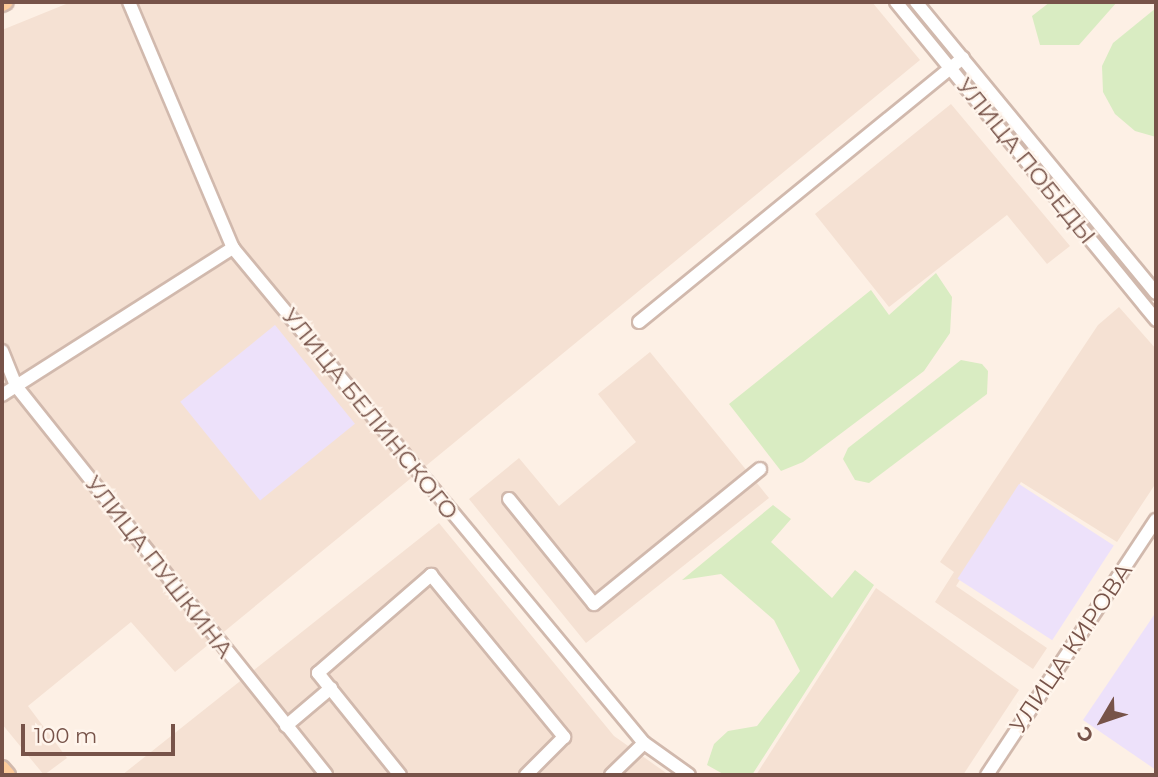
<!DOCTYPE html>
<html>
<head>
<meta charset="utf-8">
<style>
  body { margin:0 }
  #map { position:relative; width:1158px; height:777px; overflow:hidden; background:#fdf0e5; font-family:Montserrat,sans-serif }
  div>[style] { position:absolute }
  .residential>* { inset:0; background:#f5e1d3 }
  .education>* { inset:0; background:#ede1fa; transform-origin:0 0 }
  .green>* { inset:0; background:#d9ecc2 }
  .roads { filter:drop-shadow(2px 0 #d1b9ad) drop-shadow(-2px 0 #d1b9ad) drop-shadow(0 2px #d1b9ad) drop-shadow(0 -2px #d1b9ad) }
  .minor>* { height:12px; margin:-6px; padding:0 6px; transform-origin:6px; border-radius:6px; background:#fff }
  .major>* { height:14px; margin:-7px; padding:0 7px; transform-origin:7px; border-radius:7px; background:#fecc9b }
  span { translate:-50% -50%; white-space:nowrap; text-align:center; line-height:1.15; -webkit-text-stroke:5px #fff5ec; paint-order:stroke }
  .street-label { font-size:23px; color:#775349 }
  .frame { position:absolute; inset:0; border:4px solid #775349; pointer-events:none }
  .north { position:absolute; left:1067px; top:686px; width:70px; height:70px; -webkit-text-stroke:5px #fff5ec; paint-order:stroke; rotate:231deg; font-size:19px; font-weight:700; line-height:28px; text-align:center; color:#775349 }
  .north::after { content:''; display:block; margin:auto; width:24px; height:32px; background:#775349; clip-path:polygon(50% 0,100% 100%,50% 72%,0 100%) }
  .scale { position:absolute; left:21px; top:724px; width:154px; height:32px; box-sizing:border-box; border:4px solid #775349; border-top:0; padding-left:9px; font-size:21px; line-height:24px; white-space:nowrap; color:#775349; -webkit-text-stroke:5px #fff5ec; paint-order:stroke }
</style>
</head>
<body>
<div id="map">
  <div class="residential">
    <div style="clip-path:polygon(71px 2px,872px 2px,920px 60px,175px 672px,131px 622px,28px 706px,67px 758px,44px 775px,2px 724px,2px 30px)"></div>
    <div style="clip-path:polygon(951px 104px,1070px 246px,1047px 264px,1007px 215px,889px 307px,815px 214px)"></div>
    <div style="clip-path:polygon(1119px 307px,1156px 349px,1156px 483px,1117px 542px,1021px 482px,956px 586px,1047px 648px,1033px 669px,935px 602px,954px 572px,940px 562px,1098px 325px)"></div>
    <div style="clip-path:polygon(650px 352px,769px 498px,586px 643px,469px 499px,519px 458px,559px 506px,636px 442px,598px 394px)"></div>
    <div style="clip-path:polygon(439px 523px,614px 736px,669px 775px,122px 775px)"></div>
    <div style="clip-path:polygon(876px 588px,1019px 690px,963px 775px,756px 775px)"></div>
  </div>
  <div class="education">
    <div style="left:275px;top:325px;width:127px;height:122px;rotate:51deg"></div>
    <div style="left:1019px;top:484px;width:113px;height:113px;rotate:33deg"></div>
    <div style="clip-path:polygon(1156px 612px,1156px 770px,1083px 720px)"></div>
  </div>
  <div class="green">
    <div style="clip-path:polygon(1050px 2px,1117px 2px,1079px 45px,1040px 45px,1032px 16px)"></div>
    <div style="clip-path:polygon(1156px 8px,1156px 137px,1135px 131px,1115px 114px,1103px 92px,1102px 66px,1113px 43px)"></div>
    <div style="clip-path:polygon(936px 273px,952px 297px,950px 333px,924px 371px,803px 462px,781px 471px,729px 404px,871px 290px,889px 315px)"></div>
    <div style="clip-path:polygon(961px 360px,982px 364px,988px 371px,987px 394px,869px 483px,855px 480px,843px 459px,848px 448px)"></div>
    <div style="clip-path:polygon(773px 505px,791px 519px,771px 542px,832px 598px,855px 570px,874px 585px,752px 775px,725px 775px,707px 765px,714px 744px,728px 731px,757px 726px,800px 671px,774px 620px,721px 574px,682px 580px)"></div>
  </div>
  <div class="roads">
    <div class="minor">
      <div style="left:129px;top:2px;width:267px;rotate:67.1deg"></div>
      <div style="left:233px;top:248px;width:643px;rotate:50.3deg"></div>
      <div style="left:644px;top:743px;width:55px;rotate:35.4deg"></div>
      <div style="left:896px;top:2px;width:411px;rotate:50.7deg"></div>
      <div style="left:916px;top:2px;width:377px;rotate:50.5deg"></div>
      <div style="left:639px;top:322px;width:418px;rotate:-39.2deg"></div>
      <div style="left:2px;top:351px;width:38px;rotate:68deg"></div>
      <div style="left:16px;top:386px;width:497px;rotate:51.4deg"></div>
      <div style="left:2px;top:395px;width:274px;rotate:-32.5deg"></div>
      <div style="left:509px;top:499px;width:135px;rotate:51deg"></div>
      <div style="left:594px;top:604px;width:214px;rotate:-39.1deg"></div>
      <div style="left:286px;top:726px;width:59px;rotate:-40.2deg"></div>
      <div style="left:400px;top:775px;width:131px;rotate:-128.8deg"></div>
      <div style="left:318px;top:673px;width:150px;rotate:-40.9deg"></div>
      <div style="left:431px;top:575px;width:210px;rotate:50.6deg"></div>
      <div style="left:564px;top:737px;width:54px;rotate:135deg"></div>
      <div style="left:611px;top:775px;width:46px;rotate:-44.1deg"></div>
      <div style="left:987px;top:775px;width:306px;rotate:-56.5deg"></div>
    </div>
    <div class="major">
      <div style="left:2px;top:4px;width:4px;rotate:-27deg"></div>
      <div style="left:2px;top:768px;width:9px;rotate:49deg"></div>
    </div>
  </div>
  <div class="street-label">
    <span style="left:1026px;top:161px;rotate:51deg">УЛИЦА ПОБЕДЫ</span>
    <span style="left:370px;top:414px;rotate:51deg">УЛИЦА БЕЛИНСКОГО</span>
    <span style="left:159px;top:567px;rotate:52deg">УЛИЦА ПУШКИНА</span>
    <span style="left:1071px;top:648px;rotate:-56deg">УЛИЦА КИРОВА</span>
  </div>
  <div class="frame"></div>
  <div class="north">С</div>
  <div class="scale">100 m</div>
</div>
</body>
</html>
